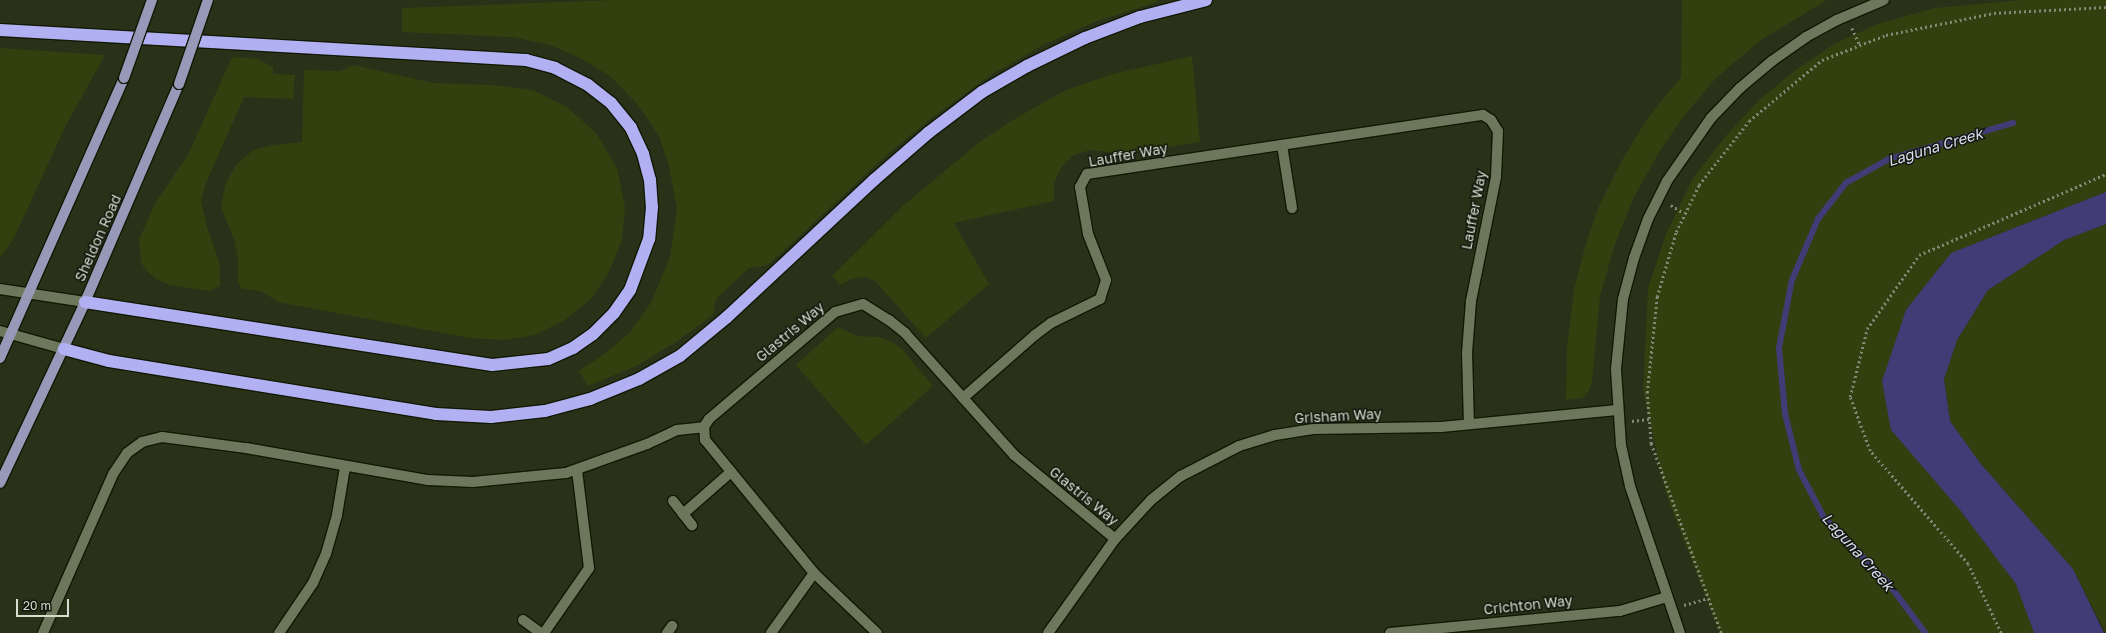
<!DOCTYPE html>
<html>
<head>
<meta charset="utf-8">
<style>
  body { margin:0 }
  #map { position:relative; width:2106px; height:633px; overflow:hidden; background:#293119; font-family:"Golos Text",sans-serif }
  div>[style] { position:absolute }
  .green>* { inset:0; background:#32400f }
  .water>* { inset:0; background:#423c76 }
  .stream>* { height:5.5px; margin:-2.75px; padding:0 2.75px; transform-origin:2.75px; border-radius:2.75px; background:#423c76 }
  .path>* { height:2.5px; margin-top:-1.25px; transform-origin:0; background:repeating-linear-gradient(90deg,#828976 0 2px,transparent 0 5px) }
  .roads { filter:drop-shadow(1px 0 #111803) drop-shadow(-1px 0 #111803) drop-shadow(0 1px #111803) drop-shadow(0 -1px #111803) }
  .minor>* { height:10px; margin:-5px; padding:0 5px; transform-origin:5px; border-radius:5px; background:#6d775c }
  .major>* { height:10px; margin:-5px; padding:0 5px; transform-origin:5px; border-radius:5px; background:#9699b7 }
  .highway>* { height:12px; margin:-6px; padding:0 6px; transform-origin:6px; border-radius:6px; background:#b1b0f3 }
  .bridges { filter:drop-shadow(1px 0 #111803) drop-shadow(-1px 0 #111803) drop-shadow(0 1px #111803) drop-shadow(0 -1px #111803) }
  .major-bridge>* { height:10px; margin:-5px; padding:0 5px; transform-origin:5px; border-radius:5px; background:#9699b7 }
  span { translate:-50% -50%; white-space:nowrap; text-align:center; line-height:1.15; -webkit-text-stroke:3px #13170d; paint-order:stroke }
  .street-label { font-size:14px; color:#d7ddce }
  .water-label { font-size:15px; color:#ddddf0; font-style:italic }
  .scale { position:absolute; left:16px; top:599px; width:53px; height:18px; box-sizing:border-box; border:2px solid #d7ddce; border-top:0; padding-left:5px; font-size:12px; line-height:14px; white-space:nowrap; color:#d7ddce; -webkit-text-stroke:3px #13170d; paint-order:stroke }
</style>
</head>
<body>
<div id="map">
  <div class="green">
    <div style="clip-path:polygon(614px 0,1157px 0,1157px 2px,1097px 21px,1045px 44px,991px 75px,934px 116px,889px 153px,768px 265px,749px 268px,716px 299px,713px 315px,676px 342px,636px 366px,588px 386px,579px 371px,606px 353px,630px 332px,652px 301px,670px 257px,677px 209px,669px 166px,659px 136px,639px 106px,610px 76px,580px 58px,550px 45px,512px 37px,402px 32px,402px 8px)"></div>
    <div style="clip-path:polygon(1682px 0,1827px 0,1761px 40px,1716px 78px,1684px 116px,1659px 152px,1633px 199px,1615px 244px,1600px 296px,1592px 382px,1588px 392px,1582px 398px,1566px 400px,1567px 346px,1574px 290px,1585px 247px,1599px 206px,1621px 162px,1647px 119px,1681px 77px)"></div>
    <div style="clip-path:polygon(2021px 0,2106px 0,2106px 192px,1951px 253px,1906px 310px,1960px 510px,2016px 584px,2034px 633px,1720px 633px,1666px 494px,1643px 390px,1648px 288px,1666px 234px,1693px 178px,1725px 137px,1758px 101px,1797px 69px,1836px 43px,1878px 24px,1935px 8px)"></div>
    <div style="clip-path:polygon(0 48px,105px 55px,65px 127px,14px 238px,0 258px)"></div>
    <div style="clip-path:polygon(1192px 56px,1200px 142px,1124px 154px,1090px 150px,1072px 156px,1061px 168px,1054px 183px,1054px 201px,954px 223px,989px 284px,926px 338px,875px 281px,865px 277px,851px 279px,840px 285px,832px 276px,905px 204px,981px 141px,1018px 117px,1066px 90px,1113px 74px)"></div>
    <div style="clip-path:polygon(232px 57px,258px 59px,273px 67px,273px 74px,295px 75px,293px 99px,244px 97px,206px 183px,201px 201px,207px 227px,220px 264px,220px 286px,209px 291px,170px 285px,157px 280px,147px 271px,141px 263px,139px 240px,154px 205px,188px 155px)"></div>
    <div style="clip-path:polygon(354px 65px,433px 83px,494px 85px,533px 90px,567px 107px,596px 133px,617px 168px,625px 207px,622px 240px,609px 272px,592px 298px,565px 320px,535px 335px,504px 340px,470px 338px,278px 302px,263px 292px,241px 288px,238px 282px,238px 258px,234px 239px,221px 208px,225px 185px,236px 165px,253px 150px,273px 145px,302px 142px,304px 70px,340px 71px)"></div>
    <div style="clip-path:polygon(2106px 224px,2106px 633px,2073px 569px,1980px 463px,1950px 421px,1944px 379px,1957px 340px,1988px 290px,2064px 240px)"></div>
    <div style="clip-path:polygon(838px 327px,857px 336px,878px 337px,890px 341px,901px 348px,933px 386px,866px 445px,796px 365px)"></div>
  </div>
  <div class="water">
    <div style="clip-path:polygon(2106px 192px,2106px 224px,2064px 240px,1988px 290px,1957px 340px,1944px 379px,1950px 421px,1980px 463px,2073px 569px,2104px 633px,2034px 633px,2016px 584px,1960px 510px,1891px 430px,1882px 381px,1906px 310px,1951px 253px)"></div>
  </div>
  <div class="stream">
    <div style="left:1925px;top:633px;width:64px;rotate:-126.7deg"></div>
    <div style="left:1887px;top:582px;width:90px;rotate:-134.5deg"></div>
    <div style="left:1824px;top:518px;width:54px;rotate:-117.5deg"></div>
    <div style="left:1799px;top:470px;width:58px;rotate:-104deg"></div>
    <div style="left:1785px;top:414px;width:66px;rotate:-95.2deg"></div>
    <div style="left:1779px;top:348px;width:69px;rotate:-79.2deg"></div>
    <div style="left:1792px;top:280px;width:66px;rotate:-66.9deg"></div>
    <div style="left:1818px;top:219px;width:46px;rotate:-52.1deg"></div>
    <div style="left:1846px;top:183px;width:49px;rotate:-29.2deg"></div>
    <div style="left:1889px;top:159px;width:129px;rotate:-16.2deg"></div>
  </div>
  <div class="path">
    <div style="left:1852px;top:28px;width:19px;rotate:65deg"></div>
    <div style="left:1671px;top:205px;width:15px;rotate:32deg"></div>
    <div style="left:1632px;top:421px;width:17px;rotate:-7deg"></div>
    <div style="left:1684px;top:605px;width:25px;rotate:-16deg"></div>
    <div style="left:1721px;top:633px;width:202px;rotate:-110.3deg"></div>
    <div style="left:1651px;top:444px;width:51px;rotate:-94.5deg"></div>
    <div style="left:1647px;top:393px;width:97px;rotate:-84.1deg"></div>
    <div style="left:1657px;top:297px;width:68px;rotate:-73.7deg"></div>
    <div style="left:1676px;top:232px;width:52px;rotate:-63.9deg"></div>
    <div style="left:1699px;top:185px;width:81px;rotate:-52deg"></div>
    <div style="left:1749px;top:121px;width:95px;rotate:-39.9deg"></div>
    <div style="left:1822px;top:60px;width:69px;rotate:-21.3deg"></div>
    <div style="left:1886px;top:35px;width:110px;rotate:-11.5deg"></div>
    <div style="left:1994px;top:13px;width:112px;rotate:-3.1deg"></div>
    <div style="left:2001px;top:633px;width:76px;rotate:-115.6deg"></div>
    <div style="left:1968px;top:564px;width:150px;rotate:-130.9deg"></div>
    <div style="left:1870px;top:451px;width:58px;rotate:-110.3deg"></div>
    <div style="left:1850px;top:397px;width:70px;rotate:-76deg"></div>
    <div style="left:1867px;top:329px;width:90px;rotate:-54.9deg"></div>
    <div style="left:1919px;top:255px;width:204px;rotate:-23.4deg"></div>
  </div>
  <div class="roads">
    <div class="minor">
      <div style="left:1282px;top:145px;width:64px;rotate:81deg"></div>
      <div style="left:0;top:289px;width:86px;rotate:8.7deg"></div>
      <div style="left:0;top:331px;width:66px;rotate:15.7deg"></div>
      <div style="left:963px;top:398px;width:96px;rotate:-41.2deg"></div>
      <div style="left:1035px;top:335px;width:20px;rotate:-37deg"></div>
      <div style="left:1051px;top:323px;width:55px;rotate:-26.1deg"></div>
      <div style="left:1100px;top:299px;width:20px;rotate:-72deg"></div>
      <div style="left:1106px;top:280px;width:49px;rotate:-111.4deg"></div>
      <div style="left:1088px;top:234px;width:48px;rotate:-99.7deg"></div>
      <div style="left:1080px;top:187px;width:15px;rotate:-62deg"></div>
      <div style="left:1087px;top:174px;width:400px;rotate:-8.5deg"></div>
      <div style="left:1483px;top:115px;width:9px;rotate:32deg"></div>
      <div style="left:1491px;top:120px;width:13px;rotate:58deg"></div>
      <div style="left:1498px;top:131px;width:46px;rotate:92.5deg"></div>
      <div style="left:1496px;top:177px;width:126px;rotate:101.4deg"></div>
      <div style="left:1471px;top:301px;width:52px;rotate:94.4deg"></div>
      <div style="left:1467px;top:353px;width:71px;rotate:88.4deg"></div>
      <div style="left:673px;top:501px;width:31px;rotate:52deg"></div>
      <div style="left:683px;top:514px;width:64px;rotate:-41.2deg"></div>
      <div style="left:523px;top:620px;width:22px;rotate:36deg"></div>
      <div style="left:43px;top:633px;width:174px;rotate:-66.2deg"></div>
      <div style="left:113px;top:474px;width:25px;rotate:-56deg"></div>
      <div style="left:127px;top:453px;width:19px;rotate:-36deg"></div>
      <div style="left:142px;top:442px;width:21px;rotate:-14deg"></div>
      <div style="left:162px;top:437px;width:85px;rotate:7.5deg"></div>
      <div style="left:246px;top:448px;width:185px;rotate:10deg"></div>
      <div style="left:428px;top:480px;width:45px;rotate:2.5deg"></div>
      <div style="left:473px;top:482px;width:93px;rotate:-5.5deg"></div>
      <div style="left:566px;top:473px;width:86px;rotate:-19.7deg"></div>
      <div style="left:647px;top:444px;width:33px;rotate:-25deg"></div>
      <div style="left:677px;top:430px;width:27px;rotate:-6deg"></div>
      <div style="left:279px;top:633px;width:60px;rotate:-55.8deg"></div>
      <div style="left:313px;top:583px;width:32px;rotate:-66deg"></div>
      <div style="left:326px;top:554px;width:41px;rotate:-74.2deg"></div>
      <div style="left:337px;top:515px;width:49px;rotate:-80.5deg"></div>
      <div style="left:544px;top:633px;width:79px;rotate:-55.3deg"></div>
      <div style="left:589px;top:568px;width:99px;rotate:-97deg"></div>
      <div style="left:667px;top:633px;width:9px;rotate:-54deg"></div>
      <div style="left:771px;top:633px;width:74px;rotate:-54.4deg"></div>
      <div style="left:877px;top:633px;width:87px;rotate:-136.4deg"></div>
      <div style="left:814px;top:573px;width:172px;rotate:-129.3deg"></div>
      <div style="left:705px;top:440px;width:13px;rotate:-94deg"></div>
      <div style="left:704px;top:427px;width:9px;rotate:-58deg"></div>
      <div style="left:709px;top:419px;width:165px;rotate:-40.3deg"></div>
      <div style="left:835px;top:312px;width:29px;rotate:-16deg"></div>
      <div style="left:863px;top:304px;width:31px;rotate:32deg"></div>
      <div style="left:889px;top:320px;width:21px;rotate:39deg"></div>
      <div style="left:905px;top:333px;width:164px;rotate:48.2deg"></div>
      <div style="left:1014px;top:455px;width:131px;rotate:39.7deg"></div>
      <div style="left:1048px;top:633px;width:115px;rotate:-54.5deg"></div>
      <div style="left:1115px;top:539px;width:53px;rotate:-47.3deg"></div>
      <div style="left:1151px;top:500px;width:38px;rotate:-39deg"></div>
      <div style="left:1181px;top:476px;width:65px;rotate:-27.3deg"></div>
      <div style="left:1239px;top:446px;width:38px;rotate:-17deg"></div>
      <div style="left:1275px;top:435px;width:37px;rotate:-9deg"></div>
      <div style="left:1312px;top:429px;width:129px;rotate:-0.9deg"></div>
      <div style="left:1441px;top:427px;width:177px;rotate:-5.5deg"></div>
      <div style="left:1390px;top:633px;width:231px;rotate:-5.5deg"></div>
      <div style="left:1620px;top:611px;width:49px;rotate:-16.6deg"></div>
      <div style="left:1680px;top:633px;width:155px;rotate:-108.8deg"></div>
      <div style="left:1630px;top:486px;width:42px;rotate:-102.4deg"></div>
      <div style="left:1621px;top:445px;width:76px;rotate:-93.8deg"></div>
      <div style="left:1616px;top:369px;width:70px;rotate:-84.3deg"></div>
      <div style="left:1623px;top:299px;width:42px;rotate:-75deg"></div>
      <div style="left:1634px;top:258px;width:41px;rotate:-70.3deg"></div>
      <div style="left:1648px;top:219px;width:42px;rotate:-63.4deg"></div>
      <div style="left:1667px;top:181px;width:77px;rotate:-55.1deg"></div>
      <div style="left:1711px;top:118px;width:42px;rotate:-46deg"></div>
      <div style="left:1740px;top:88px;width:42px;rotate:-40.2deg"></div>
      <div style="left:1772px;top:61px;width:42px;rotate:-35.2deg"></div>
      <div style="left:1806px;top:37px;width:35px;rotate:-29deg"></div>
      <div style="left:1837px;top:20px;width:51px;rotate:-23.1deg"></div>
    </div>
    <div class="major">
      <div style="left:0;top:358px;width:306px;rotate:-66.1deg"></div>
      <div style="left:0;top:483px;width:200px;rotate:-64.8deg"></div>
      <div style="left:85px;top:302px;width:237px;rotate:-66.7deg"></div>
    </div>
    <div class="highway">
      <div style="left:0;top:30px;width:527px;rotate:3.26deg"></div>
      <div style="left:526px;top:60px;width:30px;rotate:15deg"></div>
      <div style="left:555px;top:68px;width:37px;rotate:27deg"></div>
      <div style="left:588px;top:85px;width:29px;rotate:38deg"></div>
      <div style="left:611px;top:103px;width:32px;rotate:51deg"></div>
      <div style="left:631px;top:128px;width:29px;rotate:65deg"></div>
      <div style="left:643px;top:154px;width:27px;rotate:75deg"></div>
      <div style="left:650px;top:180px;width:27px;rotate:86deg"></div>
      <div style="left:652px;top:207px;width:32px;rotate:95deg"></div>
      <div style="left:649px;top:239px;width:54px;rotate:110.4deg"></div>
      <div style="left:630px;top:290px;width:28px;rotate:125deg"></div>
      <div style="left:614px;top:313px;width:30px;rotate:135deg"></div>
      <div style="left:593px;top:334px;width:24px;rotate:145deg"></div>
      <div style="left:573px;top:348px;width:27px;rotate:156deg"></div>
      <div style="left:548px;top:359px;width:56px;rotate:173.9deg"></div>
      <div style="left:492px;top:365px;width:412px;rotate:-171.2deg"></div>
      <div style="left:64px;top:349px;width:47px;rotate:14.9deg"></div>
      <div style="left:109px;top:361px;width:331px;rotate:9.2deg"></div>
      <div style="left:436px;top:414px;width:55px;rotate:3.1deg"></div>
      <div style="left:491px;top:417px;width:54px;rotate:-6.3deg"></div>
      <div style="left:545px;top:411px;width:47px;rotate:-14.9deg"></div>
      <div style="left:590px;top:399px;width:53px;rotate:-22.2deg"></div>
      <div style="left:639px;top:379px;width:47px;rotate:-29.3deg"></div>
      <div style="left:680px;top:356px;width:61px;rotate:-39.7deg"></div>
      <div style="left:727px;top:317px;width:201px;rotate:-43deg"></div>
      <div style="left:874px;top:180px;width:72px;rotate:-41deg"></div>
      <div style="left:928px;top:133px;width:68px;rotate:-37.2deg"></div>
      <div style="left:982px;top:92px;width:52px;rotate:-30deg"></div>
      <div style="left:1027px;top:66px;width:64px;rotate:-25.8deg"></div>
      <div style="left:1085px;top:38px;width:59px;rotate:-20.9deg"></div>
      <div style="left:1140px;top:17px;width:68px;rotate:-14.4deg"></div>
    </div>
  </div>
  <div class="bridges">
    <div class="major-bridge">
      <div style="left:124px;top:78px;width:83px;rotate:-70.3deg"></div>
      <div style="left:179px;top:84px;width:89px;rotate:-71deg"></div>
    </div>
  </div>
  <div class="street-label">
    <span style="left:1128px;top:155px;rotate:-10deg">Lauffer Way</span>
    <span style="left:1474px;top:210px;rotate:-79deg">Lauffer Way</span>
    <span style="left:98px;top:238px;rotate:-66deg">Sheldon Road</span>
    <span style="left:790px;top:332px;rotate:-40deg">Glastris Way</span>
    <span style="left:1338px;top:416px;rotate:-3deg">Grisham Way</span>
    <span style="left:1084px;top:496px;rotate:39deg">Glastris Way</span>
    <span style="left:1528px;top:605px;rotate:-6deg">Crichton Way</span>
  </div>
  <div class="water-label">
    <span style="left:1935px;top:147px;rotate:-17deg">Laguna Creek</span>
    <span style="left:1858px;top:552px;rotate:48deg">Laguna Creek</span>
  </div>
  <div class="scale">20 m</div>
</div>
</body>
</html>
